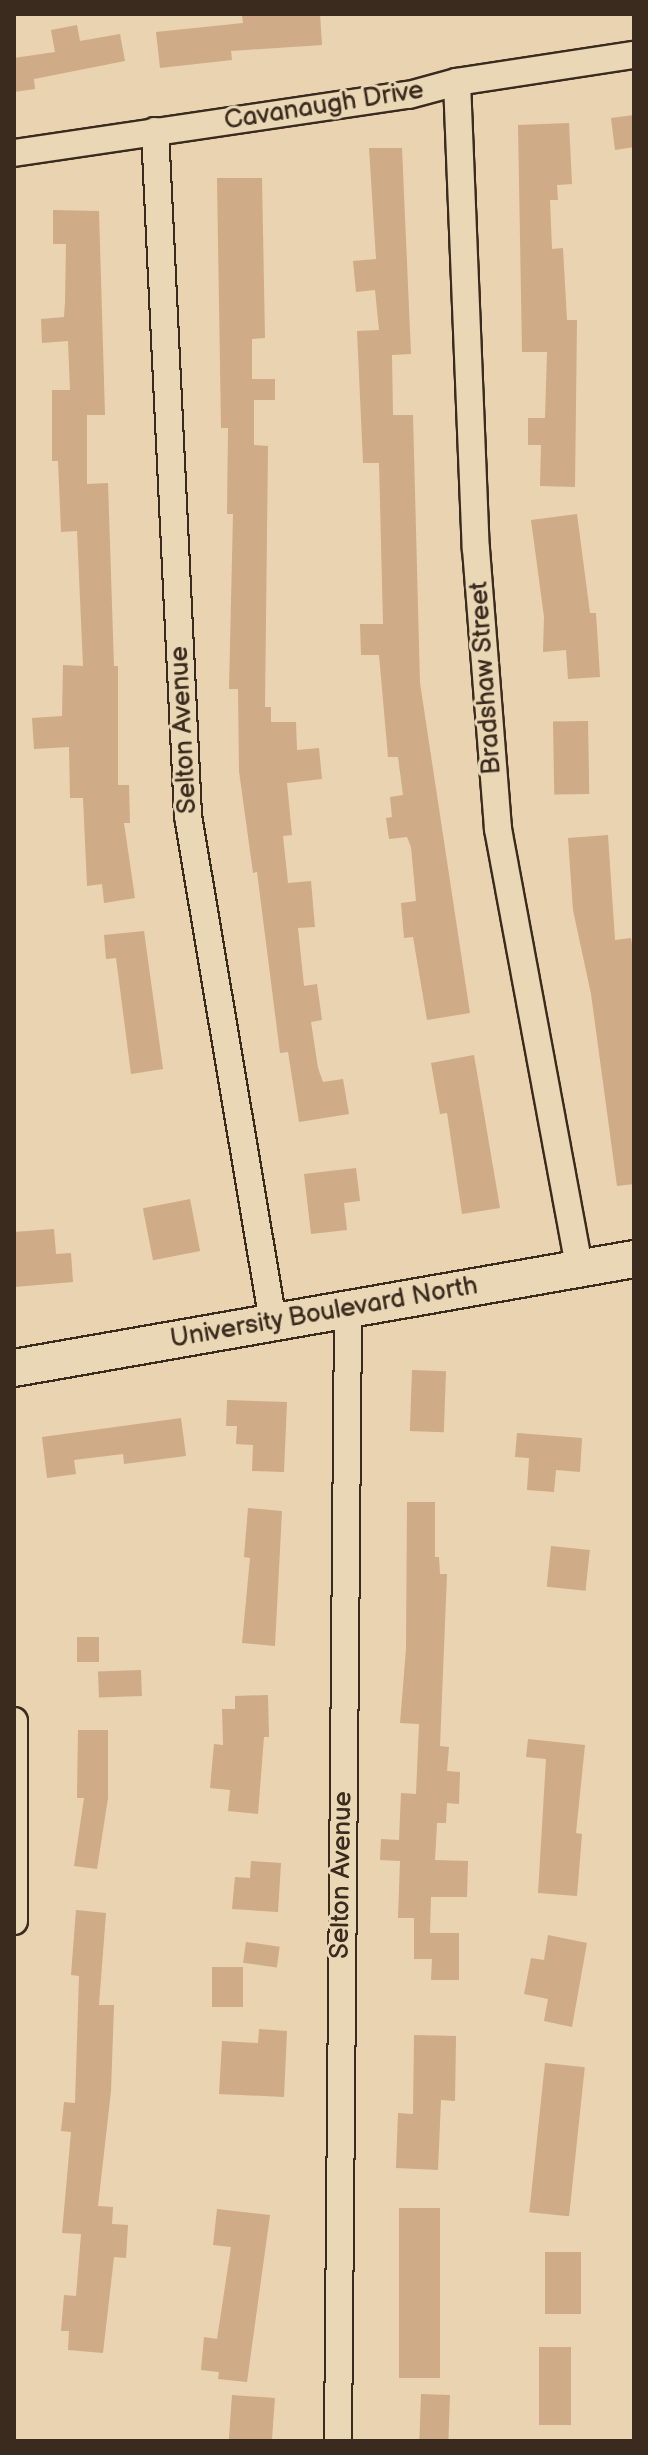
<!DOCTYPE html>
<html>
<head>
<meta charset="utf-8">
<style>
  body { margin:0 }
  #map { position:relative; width:648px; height:2455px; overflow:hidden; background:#ead3b0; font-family:"Balsamiq Sans",sans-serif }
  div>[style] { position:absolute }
  .building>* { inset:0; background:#cfab87; transform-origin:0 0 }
  .roads { filter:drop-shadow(2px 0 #3b2a1e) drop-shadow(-2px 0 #3b2a1e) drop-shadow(0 2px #3b2a1e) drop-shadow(0 -2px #3b2a1e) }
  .street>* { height:26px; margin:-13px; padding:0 13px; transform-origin:13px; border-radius:13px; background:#ead7b5 }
  .secondary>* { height:36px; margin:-18px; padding:0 18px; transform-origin:18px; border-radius:18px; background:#ead7b5 }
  span { translate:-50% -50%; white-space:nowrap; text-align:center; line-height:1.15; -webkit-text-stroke:6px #ead7b5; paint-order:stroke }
  .street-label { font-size:26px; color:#3b2a1e }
  .frame { position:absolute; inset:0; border:16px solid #3b2a1e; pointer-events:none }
</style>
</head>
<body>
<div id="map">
  <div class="building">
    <div style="clip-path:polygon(320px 14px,322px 45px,231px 51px,232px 60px,160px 68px,156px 32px,243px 23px,242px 16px)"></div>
    <div style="clip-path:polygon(77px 25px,80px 41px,120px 34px,125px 61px,34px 79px,35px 89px,14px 92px,14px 58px,55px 52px,51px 30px)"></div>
    <div style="clip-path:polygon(634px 115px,634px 147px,615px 150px,611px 118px)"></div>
    <div style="clip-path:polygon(569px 123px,572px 184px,557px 185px,558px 200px,550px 200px,552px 249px,563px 248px,567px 320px,577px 320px,575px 487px,540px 486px,541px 445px,528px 445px,528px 418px,545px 418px,547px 352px,522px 352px,518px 125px)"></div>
    <div style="clip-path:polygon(369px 148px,402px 148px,411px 354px,392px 355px,393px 415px,413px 415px,420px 683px,470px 1013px,427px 1020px,413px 937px,404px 938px,401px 903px,416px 901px,411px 847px,407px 837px,389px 839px,386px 818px,392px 817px,390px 797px,403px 795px,398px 757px,388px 757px,379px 655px,361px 655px,360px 624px,383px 624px,379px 463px,363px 463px,357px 331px,379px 330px,375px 290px,356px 292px,353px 261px,376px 259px)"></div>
    <div style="clip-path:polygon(217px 178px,262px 178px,265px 338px,252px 339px,252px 379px,275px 379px,275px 400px,254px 400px,254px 445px,268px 446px,265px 707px,271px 707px,271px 722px,296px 722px,297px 750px,319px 748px,322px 779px,287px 783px,292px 835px,283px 836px,288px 883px,311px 881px,315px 927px,298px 928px,304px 986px,317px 984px,322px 1020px,311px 1022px,318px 1068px,323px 1082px,343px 1079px,349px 1114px,299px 1122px,288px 1052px,280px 1053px,257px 872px,253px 873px,239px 771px,238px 689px,229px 689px,233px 514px,227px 514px,228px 428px,221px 428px)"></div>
    <div style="clip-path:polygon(53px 210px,99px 211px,105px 415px,87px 415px,87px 484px,108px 483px,114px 666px,118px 666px,118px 785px,129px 785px,130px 823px,124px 823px,135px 898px,104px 903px,102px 884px,87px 886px,83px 798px,70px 798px,69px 747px,34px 749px,32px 718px,62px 716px,63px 665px,83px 666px,77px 531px,61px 532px,58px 461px,52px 461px,52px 390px,70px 390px,68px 341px,42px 343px,41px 319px,64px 317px,65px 302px,66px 244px,53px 244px)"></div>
    <div style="clip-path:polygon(577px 514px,590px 613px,596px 613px,600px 677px,568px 679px,566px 650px,543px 652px,544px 617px,531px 520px)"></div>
    <div style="left:588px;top:721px;width:73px;height:35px;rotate:89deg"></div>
    <div style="clip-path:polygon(608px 835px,615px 940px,631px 938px,634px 957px,634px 1184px,617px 1186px,591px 994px,573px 910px,568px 838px)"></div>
    <div style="clip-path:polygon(144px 931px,163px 1069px,131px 1074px,116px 958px,106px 959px,104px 935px)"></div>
    <div style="clip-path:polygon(474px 1055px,500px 1208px,462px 1214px,447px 1113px,440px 1114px,431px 1063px)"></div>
    <div style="clip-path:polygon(356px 1168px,360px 1201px,344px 1203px,347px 1230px,311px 1234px,304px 1174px)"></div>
    <div style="left:190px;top:1199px;width:53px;height:48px;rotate:79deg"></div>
    <div style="clip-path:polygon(54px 1229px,56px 1254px,71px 1253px,73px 1282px,14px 1287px,14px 1232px)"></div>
    <div style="left:412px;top:1370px;width:34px;height:61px;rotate:2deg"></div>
    <div style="clip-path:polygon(227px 1400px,287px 1402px,284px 1472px,252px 1471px,253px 1445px,236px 1444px,237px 1426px,226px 1426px)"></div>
    <div style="clip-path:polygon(181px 1418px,186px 1456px,124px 1464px,123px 1454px,74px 1460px,76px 1474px,47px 1478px,42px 1437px)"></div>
    <div style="clip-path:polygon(517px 1433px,582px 1438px,580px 1472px,556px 1470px,554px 1492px,527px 1490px,529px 1458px,515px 1457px)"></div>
    <div style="clip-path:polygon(407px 1502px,435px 1502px,435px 1557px,439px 1557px,440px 1574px,447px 1574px,440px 1746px,449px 1747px,447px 1771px,460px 1772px,459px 1804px,447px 1803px,446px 1823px,437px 1823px,435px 1860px,468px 1861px,467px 1897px,431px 1897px,430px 1933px,459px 1933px,459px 1980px,431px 1980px,432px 1959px,414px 1959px,414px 1918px,398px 1918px,400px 1861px,380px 1860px,381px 1839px,399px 1840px,401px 1793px,416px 1794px,419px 1724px,400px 1723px,406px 1649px)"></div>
    <div style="clip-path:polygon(248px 1508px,282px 1511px,275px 1646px,242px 1643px,250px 1558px,244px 1557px)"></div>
    <div style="left:551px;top:1546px;width:39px;height:41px;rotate:6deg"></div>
    <div style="left:99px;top:1637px;width:25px;height:22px;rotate:90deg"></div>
    <div style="left:141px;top:1670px;width:26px;height:43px;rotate:88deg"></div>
    <div style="clip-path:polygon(268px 1695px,269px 1737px,264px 1737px,258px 1814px,228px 1811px,230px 1790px,210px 1788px,214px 1744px,223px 1745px,222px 1709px,235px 1709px,235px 1696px)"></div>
    <div style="clip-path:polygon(78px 1730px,108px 1730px,108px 1798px,97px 1869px,74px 1866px,84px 1798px,77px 1798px)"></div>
    <div style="clip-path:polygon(528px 1739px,585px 1745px,576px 1833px,582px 1834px,577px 1896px,538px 1893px,546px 1759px,526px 1757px)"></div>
    <div style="clip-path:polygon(251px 1861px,281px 1863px,278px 1912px,232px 1909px,235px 1877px,250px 1878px)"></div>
    <div style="clip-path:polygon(76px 1910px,106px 1913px,99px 2005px,114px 2005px,111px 2091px,98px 2206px,113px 2207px,112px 2224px,128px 2225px,126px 2258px,114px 2257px,103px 2353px,68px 2350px,69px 2331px,61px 2331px,64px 2295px,76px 2296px,81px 2234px,62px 2233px,71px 2132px,61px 2131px,64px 2102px,75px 2103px,79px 1976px,71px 1975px)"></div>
    <div style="clip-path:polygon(548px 1935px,587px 1943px,572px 2027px,544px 2021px,548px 1999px,524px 1994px,531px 1958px,544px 1960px)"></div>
    <div style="left:246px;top:1942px;width:34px;height:21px;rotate:8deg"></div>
    <div style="left:212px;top:1967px;width:31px;height:40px"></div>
    <div style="clip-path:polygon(259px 2029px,287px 2031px,284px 2097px,219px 2094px,222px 2041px,258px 2043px)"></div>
    <div style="clip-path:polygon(414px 2035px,456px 2036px,455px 2101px,441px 2100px,438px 2170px,396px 2168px,398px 2113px,413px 2114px)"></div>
    <div style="left:545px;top:2063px;width:40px;height:150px;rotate:6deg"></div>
    <div style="left:399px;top:2208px;width:41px;height:170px"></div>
    <div style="clip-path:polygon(217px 2209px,270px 2215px,247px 2382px,218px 2379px,219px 2372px,201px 2370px,204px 2337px,217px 2339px,231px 2247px,213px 2245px)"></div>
    <div style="left:545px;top:2252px;width:36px;height:62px"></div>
    <div style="left:571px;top:2347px;width:78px;height:32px;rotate:90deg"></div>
    <div style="left:421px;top:2394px;width:29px;height:47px;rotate:2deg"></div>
    <div style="left:232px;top:2395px;width:43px;height:46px;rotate:4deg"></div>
  </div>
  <div class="roads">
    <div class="street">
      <div style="left:457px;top:82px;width:467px;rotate:87.7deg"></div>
      <div style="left:476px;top:549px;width:281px;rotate:85.5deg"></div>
      <div style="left:498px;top:829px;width:445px;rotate:79.5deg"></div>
      <div style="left:155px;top:131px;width:686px;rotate:87.24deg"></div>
      <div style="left:188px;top:816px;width:513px;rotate:80.46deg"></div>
      <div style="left:14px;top:153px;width:399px;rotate:-8.4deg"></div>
      <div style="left:409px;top:95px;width:50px;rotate:-15.2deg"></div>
      <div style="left:457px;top:82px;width:179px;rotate:-8.7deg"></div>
      <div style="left:14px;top:1721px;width:200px;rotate:90deg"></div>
      <div style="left:338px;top:2441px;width:1132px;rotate:-89.49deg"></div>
    </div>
    <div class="secondary">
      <div style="left:14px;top:1368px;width:630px;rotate:-9.97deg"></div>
    </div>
  </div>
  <div class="street-label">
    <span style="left:324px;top:106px;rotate:-9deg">Cavanaugh Drive</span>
    <span style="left:486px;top:678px;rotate:-94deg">Bradshaw Street</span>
    <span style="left:184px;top:730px;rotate:-93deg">Selton Avenue</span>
    <span style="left:324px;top:1313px;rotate:-10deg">University Boulevard North</span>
    <span style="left:342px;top:1875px;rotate:-89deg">Selton Avenue</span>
  </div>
  <div class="frame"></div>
</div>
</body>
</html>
